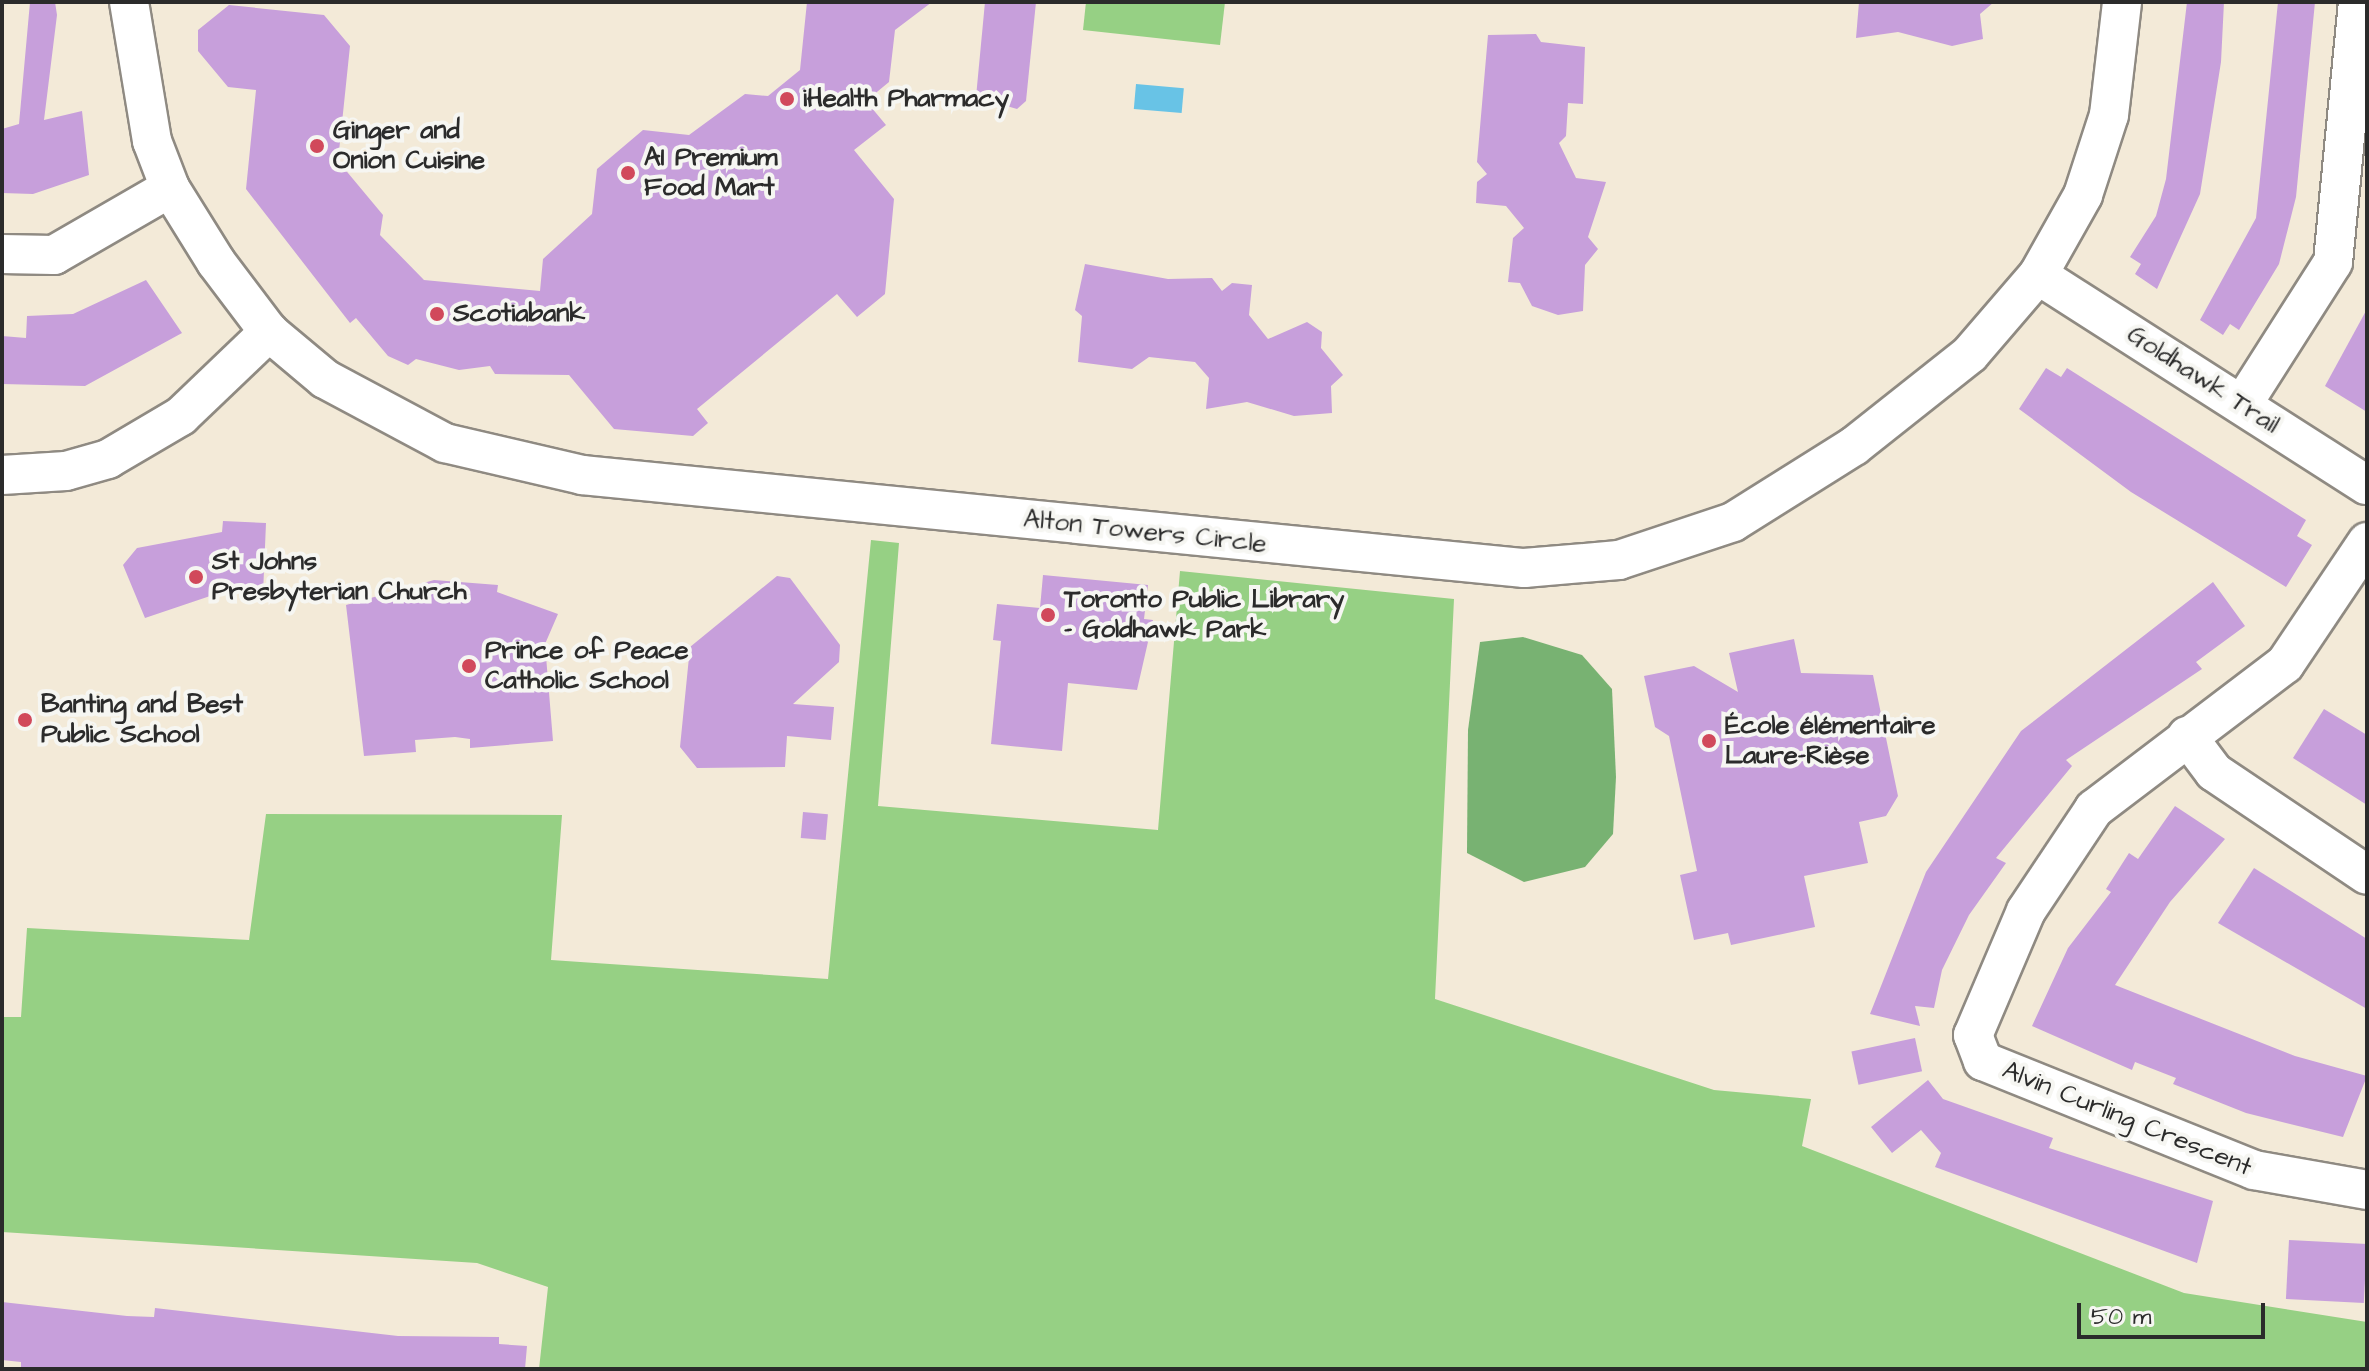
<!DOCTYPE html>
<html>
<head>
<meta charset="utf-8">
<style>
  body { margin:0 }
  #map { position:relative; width:2369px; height:1371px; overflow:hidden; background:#f3ead8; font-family:"Architects Daughter",sans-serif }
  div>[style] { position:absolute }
  .green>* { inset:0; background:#96d084 }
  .forest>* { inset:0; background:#78b272 }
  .water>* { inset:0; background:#68c3e6; transform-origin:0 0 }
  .building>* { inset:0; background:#c79fdb; transform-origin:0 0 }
  .roads { filter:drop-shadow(2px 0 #8f8a82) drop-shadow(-2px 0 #8f8a82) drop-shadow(0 2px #8f8a82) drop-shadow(0 -2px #8f8a82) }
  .minor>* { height:38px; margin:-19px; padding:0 19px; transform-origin:19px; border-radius:19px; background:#fff }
  .dots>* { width:22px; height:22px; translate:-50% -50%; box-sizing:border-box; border:4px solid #f6f6f2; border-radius:50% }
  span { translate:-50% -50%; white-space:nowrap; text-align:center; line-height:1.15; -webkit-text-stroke:8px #f6f6f2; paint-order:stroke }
  .poi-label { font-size:26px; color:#2b2b2b; font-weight:700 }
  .left { translate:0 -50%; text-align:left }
  .street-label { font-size:26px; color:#2b2b2b }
  .frame { position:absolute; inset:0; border:4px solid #2b2b2b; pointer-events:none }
  .scale { position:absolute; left:2077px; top:1303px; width:188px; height:36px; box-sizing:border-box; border:4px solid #2b2b2b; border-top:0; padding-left:10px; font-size:24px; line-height:28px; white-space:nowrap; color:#2b2b2b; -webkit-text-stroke:6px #f6f6f2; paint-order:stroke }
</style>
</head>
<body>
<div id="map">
  <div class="green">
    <div style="clip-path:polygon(1086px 2px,1225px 2px,1220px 45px,1083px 30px)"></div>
    <div style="clip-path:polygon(871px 540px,899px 543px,878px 806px,1158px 830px,1180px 571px,1454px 599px,1435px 999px,1714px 1090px,1811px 1099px,1802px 1146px,2184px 1293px,2367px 1322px,2367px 1369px,539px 1369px,548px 1287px,477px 1263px,2px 1232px,2px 1017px,21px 1017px,27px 928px,249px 940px,266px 814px,562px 815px,551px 960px,828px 979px)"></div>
  </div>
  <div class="forest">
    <div style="clip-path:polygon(1523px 637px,1582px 655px,1612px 689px,1616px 777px,1613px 834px,1585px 867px,1524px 882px,1467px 853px,1468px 730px,1480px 642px)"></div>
  </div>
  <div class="water">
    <div style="left:1136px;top:84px;width:48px;height:25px;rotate:5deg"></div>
  </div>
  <div class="building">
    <div style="clip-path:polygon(30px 2px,55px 2px,57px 15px,44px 120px,82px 111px,89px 175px,33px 194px,2px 193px,2px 129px,19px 124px)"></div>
    <div style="clip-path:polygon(807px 2px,932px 2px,895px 30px,889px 82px,866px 101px,886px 125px,854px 150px,894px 199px,885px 294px,857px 317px,837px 294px,697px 409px,708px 423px,693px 436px,614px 429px,569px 375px,495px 374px,490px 366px,459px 370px,416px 359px,408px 365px,388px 356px,356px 318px,350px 323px,246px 189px,256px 90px,228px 87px,198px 51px,198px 30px,229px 5px,324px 15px,350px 46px,338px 161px,383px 215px,380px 235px,424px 280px,540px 291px,543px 259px,592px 214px,597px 169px,643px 130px,689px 135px,745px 94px,768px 96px,800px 70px)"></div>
    <div style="clip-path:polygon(985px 2px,1036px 2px,1026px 101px,1017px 109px,976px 97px)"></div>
    <div style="clip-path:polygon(1859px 2px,1994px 2px,1980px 14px,1983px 39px,1952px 46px,1898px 32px,1856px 38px)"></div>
    <div style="clip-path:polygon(2187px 2px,2224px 2px,2221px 62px,2200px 194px,2157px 289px,2135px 274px,2141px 264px,2130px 257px,2156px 216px,2166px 179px)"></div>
    <div style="clip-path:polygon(2278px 2px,2315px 2px,2296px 197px,2279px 264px,2239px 330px,2230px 324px,2223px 335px,2200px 320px,2256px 218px)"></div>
    <div style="clip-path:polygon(1536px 34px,1541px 42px,1585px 47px,1583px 104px,1568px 103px,1566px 136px,1559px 143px,1576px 178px,1606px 182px,1588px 237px,1598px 249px,1585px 265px,1583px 311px,1558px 315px,1532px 306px,1520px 283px,1508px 282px,1513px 238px,1524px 228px,1506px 206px,1476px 203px,1477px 182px,1487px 174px,1477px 162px,1488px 35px)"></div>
    <div style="clip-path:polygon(1085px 264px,1168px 279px,1212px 278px,1222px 291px,1232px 283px,1252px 285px,1249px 315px,1268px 339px,1307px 322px,1322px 332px,1321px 348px,1343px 375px,1331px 386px,1332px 413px,1294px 416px,1247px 402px,1206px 409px,1209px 378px,1195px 362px,1149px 357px,1132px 369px,1078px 362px,1082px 316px,1075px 310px)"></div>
    <div style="clip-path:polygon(146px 280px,182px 333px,85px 386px,2px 384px,2px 336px,26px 338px,27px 316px,73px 314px)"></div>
    <div style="clip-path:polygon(2367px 309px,2367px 412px,2325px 386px)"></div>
    <div style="clip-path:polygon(2046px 368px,2061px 377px,2067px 368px,2306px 520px,2297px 536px,2312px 545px,2286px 587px,2131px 492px,2019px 409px)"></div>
    <div style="clip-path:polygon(223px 521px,266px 523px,263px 594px,222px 592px,145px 618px,123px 565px,137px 548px,222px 532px)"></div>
    <div style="clip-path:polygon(1043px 575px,1148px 585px,1144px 619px,1153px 620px,1137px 690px,1068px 683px,1062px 751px,991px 744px,1001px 641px,993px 640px,997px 604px,1040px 608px)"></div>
    <div style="clip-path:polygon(777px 576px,790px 578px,840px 645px,839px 662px,793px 704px,834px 707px,831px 740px,787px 736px,785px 767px,697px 768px,680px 747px,690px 647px)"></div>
    <div style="clip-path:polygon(434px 580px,498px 585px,497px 592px,558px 614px,545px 644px,553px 741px,470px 748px,470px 739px,455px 737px,415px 740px,416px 752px,364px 756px,346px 605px)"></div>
    <div style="clip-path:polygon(2213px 582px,2245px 626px,2196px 662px,2202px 669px,2066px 760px,2072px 766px,1996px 858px,2006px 863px,1969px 915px,1942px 970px,1934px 1008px,1915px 1006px,1920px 1026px,1870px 1014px,1926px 872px,2021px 731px)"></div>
    <div style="clip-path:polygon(1794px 639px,1801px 673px,1873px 675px,1898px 796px,1886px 816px,1859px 822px,1868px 863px,1804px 876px,1815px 927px,1731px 945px,1728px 933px,1694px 940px,1680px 875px,1697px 871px,1669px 736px,1655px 727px,1644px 676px,1694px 666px,1738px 692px,1729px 653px)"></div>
    <div style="clip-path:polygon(2324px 709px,2367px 735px,2367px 805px,2293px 758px)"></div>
    <div style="clip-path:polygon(2175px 806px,2225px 839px,2170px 902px,2115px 985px,2295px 1056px,2367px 1076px,2343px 1137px,2246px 1113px,2173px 1084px,2176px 1078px,2135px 1062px,2132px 1070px,2032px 1026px,2068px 948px,2111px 892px,2106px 889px,2129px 853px,2138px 859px)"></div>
    <div style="left:803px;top:812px;width:25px;height:26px;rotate:5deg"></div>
    <div style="clip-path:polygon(2254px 868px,2367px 939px,2367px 1009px,2218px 923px)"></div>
    <div style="left:1915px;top:1038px;width:34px;height:65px;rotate:78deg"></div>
    <div style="clip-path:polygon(1928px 1080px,1943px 1099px,2053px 1138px,2049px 1148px,2213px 1201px,2197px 1263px,1935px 1167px,1941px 1153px,1921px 1130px,1892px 1153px,1871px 1127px)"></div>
    <div style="left:2289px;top:1240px;width:78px;height:59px;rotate:3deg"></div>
    <div style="clip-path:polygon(2px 1302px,127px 1316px,154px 1317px,155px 1308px,398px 1336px,499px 1337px,499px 1344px,527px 1346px,525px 1369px,21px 1369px,21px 1362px,2px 1360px)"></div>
  </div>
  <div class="roads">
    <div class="minor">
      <div style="left:129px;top:2px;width:141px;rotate:80.6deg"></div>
      <div style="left:152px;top:141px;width:50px;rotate:69deg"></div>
      <div style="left:170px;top:188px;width:87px;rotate:58.1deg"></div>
      <div style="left:216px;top:262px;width:88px;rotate:52.9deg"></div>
      <div style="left:269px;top:332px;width:73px;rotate:40deg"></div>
      <div style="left:325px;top:379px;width:136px;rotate:28.1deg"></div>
      <div style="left:445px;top:443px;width:141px;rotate:13.1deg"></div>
      <div style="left:582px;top:475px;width:947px;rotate:5.64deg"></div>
      <div style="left:1524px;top:568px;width:95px;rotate:-4.8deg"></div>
      <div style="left:1619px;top:560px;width:120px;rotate:-18.4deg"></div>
      <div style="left:1733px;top:522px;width:143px;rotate:-32.1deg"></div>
      <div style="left:1854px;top:446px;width:148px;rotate:-38.4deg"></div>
      <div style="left:1970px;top:354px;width:104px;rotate:-49.3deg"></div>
      <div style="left:2038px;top:275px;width:92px;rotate:-60.6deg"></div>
      <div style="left:2083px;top:195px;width:84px;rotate:-72deg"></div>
      <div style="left:2109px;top:115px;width:114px;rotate:-83.4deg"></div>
      <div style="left:2px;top:254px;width:52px;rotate:1.1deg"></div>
      <div style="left:54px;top:255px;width:134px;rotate:-30deg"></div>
      <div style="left:2038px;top:275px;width:390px;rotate:32.6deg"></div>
      <div style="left:2242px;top:405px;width:169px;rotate:-57.5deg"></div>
      <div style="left:2333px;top:262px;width:261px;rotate:-84.5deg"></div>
      <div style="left:2px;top:475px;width:64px;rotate:-3.6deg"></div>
      <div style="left:66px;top:471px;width:44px;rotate:-15.9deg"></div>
      <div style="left:108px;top:459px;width:85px;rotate:-30.5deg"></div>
      <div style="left:181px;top:416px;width:122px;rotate:-43.7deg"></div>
      <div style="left:2367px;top:542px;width:147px;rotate:123.9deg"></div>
      <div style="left:2285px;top:664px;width:240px;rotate:142.8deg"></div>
      <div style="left:2094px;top:809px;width:123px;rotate:123.7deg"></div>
      <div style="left:2026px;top:911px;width:135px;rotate:113.1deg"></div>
      <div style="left:1973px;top:1035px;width:28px;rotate:69deg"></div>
      <div style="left:1983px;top:1061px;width:292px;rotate:21.9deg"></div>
      <div style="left:2254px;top:1170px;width:115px;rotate:10deg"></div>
      <div style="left:2187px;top:736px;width:45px;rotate:53.1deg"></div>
      <div style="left:2214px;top:772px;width:184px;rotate:33.9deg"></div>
    </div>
  </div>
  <div class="dots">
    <div style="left:787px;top:99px;background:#d1495b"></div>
    <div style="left:317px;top:146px;background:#d1495b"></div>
    <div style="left:628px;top:173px;background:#d1495b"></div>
    <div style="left:437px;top:314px;background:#d1495b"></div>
    <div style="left:196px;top:577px;background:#d1495b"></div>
    <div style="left:1048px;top:615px;background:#d1495b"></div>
    <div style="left:469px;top:666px;background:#d1495b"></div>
    <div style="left:25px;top:720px;background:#d1495b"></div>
    <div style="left:1709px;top:741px;background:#d1495b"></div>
  </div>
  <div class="poi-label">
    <span class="left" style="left:803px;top:99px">iHealth Pharmacy</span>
    <span class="left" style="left:333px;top:146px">Ginger and<br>Onion Cuisine</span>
    <span class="left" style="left:644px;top:173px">AI Premium<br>Food Mart</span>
    <span class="left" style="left:453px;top:314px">Scotiabank</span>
    <span class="left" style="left:212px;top:577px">St Johns<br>Presbyterian Church</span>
    <span class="left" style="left:1064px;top:615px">Toronto Public Library<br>- Goldhawk Park</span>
    <span class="left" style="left:485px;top:666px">Prince of Peace<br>Catholic School</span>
    <span class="left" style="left:41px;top:720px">Banting and Best<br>Public School</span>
    <span class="left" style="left:1725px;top:741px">École élémentaire<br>Laure-Rièse</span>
  </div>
  <div class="street-label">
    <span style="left:2203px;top:380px;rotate:33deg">Goldhawk Trail</span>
    <span style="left:1145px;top:532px;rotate:6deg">Alton Towers Circle</span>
    <span style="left:2127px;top:1119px;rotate:22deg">Alvin Curling Crescent</span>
  </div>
  <div class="frame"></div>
  <div class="scale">50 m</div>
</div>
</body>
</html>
